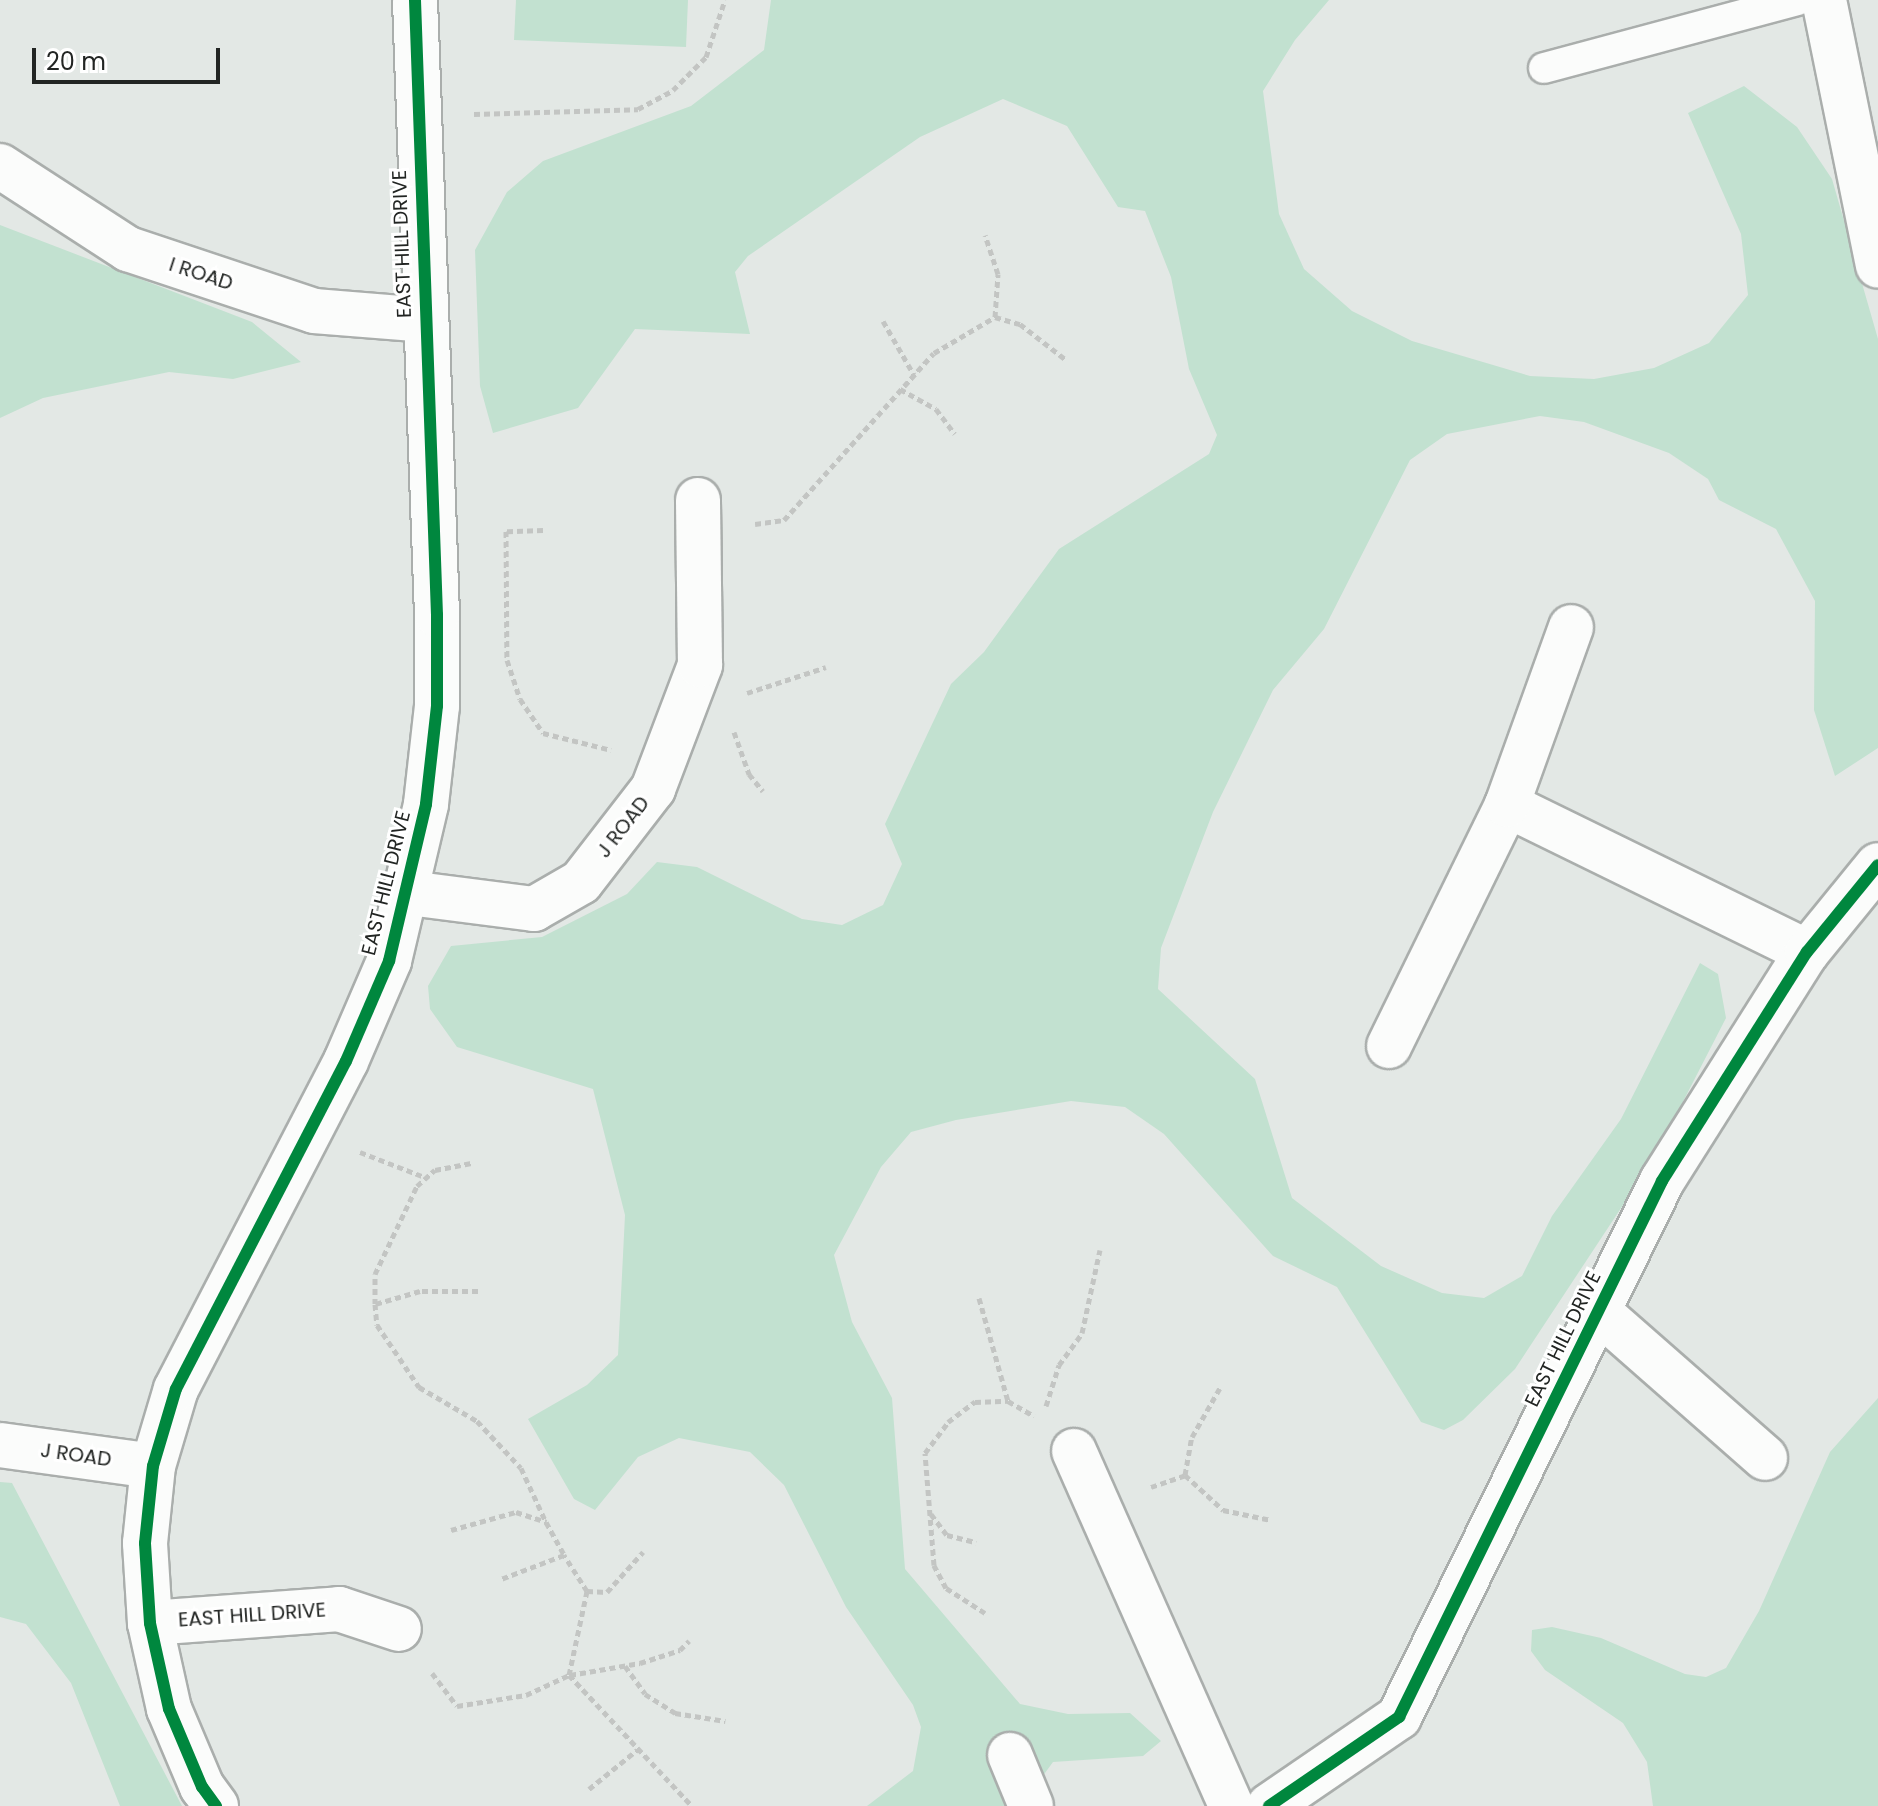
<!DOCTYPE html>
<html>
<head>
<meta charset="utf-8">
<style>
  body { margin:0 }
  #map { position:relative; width:1878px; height:1806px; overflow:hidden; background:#e3e8e5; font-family:Poppins,sans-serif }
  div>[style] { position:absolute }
  .green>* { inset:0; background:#c2e1d0 }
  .path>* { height:5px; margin-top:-2.5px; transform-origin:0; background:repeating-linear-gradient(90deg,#c3c5c3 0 6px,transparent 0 10px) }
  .roads { filter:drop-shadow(2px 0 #aaaeac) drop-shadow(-2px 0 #aaaeac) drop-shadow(0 2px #aaaeac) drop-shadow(0 -2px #aaaeac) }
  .service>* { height:30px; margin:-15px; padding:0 15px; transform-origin:15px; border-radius:15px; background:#fbfcfb }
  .minor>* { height:44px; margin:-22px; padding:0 22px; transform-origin:22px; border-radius:22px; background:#fbfcfb }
  .cycleway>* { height:12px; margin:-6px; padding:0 6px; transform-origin:6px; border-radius:6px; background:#00873e }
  span { translate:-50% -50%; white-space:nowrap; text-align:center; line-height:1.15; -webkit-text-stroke:6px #fff; paint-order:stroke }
  .street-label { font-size:20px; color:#222523 }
  .scale { position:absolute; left:32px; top:48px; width:188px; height:36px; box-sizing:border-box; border:4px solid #222523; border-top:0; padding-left:10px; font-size:24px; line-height:28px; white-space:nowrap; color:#222523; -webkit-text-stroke:6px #fff; paint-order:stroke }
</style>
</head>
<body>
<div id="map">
  <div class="green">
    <div style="clip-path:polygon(516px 0,688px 0,686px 47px,514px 40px)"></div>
    <div style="clip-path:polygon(771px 0,1329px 0,1295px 40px,1263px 91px,1279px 214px,1304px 269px,1352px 311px,1412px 341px,1530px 376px,1594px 379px,1654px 368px,1709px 343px,1748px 295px,1741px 234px,1688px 113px,1744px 86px,1797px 127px,1832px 179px,1878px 339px,1878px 748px,1835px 776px,1814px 710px,1815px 601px,1776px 529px,1719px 500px,1708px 479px,1669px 453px,1584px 422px,1540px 416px,1447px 434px,1410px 460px,1324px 629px,1273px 690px,1213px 812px,1161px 948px,1158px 989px,1255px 1079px,1292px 1198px,1381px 1266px,1442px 1293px,1484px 1298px,1522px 1276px,1552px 1216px,1621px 1119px,1700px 963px,1718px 974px,1726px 1018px,1654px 1158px,1515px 1369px,1463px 1420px,1444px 1430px,1421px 1422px,1337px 1287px,1273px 1256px,1164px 1134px,1125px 1107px,1071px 1101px,956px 1120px,911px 1132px,881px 1167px,834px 1255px,852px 1322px,892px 1398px,905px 1569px,1020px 1704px,1068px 1714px,1130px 1713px,1161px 1741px,1143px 1756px,1053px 1762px,1021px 1806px,867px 1806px,913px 1771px,921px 1727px,913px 1705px,846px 1607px,784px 1485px,750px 1452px,679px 1438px,638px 1457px,595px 1510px,574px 1499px,528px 1419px,587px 1385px,618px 1355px,625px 1215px,593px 1089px,457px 1047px,430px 1009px,428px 986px,451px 946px,542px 937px,627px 894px,657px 862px,697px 867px,802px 919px,842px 925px,883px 905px,902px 864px,885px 824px,951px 684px,984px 652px,1059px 549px,1209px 454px,1217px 435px,1189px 369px,1171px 277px,1145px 211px,1118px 207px,1067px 126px,1003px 99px,920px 137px,748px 256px,735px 272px,750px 334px,635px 329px,578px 408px,493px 433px,480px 386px,475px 250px,507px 192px,543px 161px,691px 106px,764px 50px)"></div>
    <div style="clip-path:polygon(0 225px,252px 322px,301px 362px,233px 379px,169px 372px,43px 398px,0 418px)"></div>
    <div style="clip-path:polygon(1878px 1398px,1878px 1806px,1653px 1806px,1647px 1762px,1623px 1723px,1545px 1670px,1531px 1651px,1532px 1630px,1552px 1627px,1601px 1638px,1685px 1674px,1706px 1677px,1726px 1668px,1759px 1611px,1830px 1452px)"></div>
    <div style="clip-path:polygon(0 1482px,12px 1483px,182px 1806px,120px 1806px,71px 1683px,26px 1624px,0 1617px)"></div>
  </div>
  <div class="path">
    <div style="left:474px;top:114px;width:164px;rotate:-1.7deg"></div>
    <div style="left:638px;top:109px;width:40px;rotate:-28deg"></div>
    <div style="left:673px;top:90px;width:47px;rotate:-45deg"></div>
    <div style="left:706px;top:57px;width:60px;rotate:-71.6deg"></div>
    <div style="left:995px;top:317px;width:26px;rotate:16deg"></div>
    <div style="left:1020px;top:324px;width:57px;rotate:37.9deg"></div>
    <div style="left:883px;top:321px;width:62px;rotate:60.1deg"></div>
    <div style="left:900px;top:389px;width:41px;rotate:29.1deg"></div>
    <div style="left:936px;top:409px;width:31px;rotate:53deg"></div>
    <div style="left:755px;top:524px;width:29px;rotate:-8deg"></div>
    <div style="left:784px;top:520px;width:224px;rotate:-48.1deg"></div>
    <div style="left:934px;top:353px;width:71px;rotate:-30.5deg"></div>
    <div style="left:995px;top:317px;width:43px;rotate:-86deg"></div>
    <div style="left:998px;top:274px;width:41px;rotate:-108.4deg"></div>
    <div style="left:543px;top:530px;width:37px;rotate:178deg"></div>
    <div style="left:506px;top:531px;width:129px;rotate:89.6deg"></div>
    <div style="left:507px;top:660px;width:41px;rotate:71.6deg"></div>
    <div style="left:520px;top:699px;width:41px;rotate:55.9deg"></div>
    <div style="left:543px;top:733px;width:70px;rotate:14deg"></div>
    <div style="left:747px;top:693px;width:83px;rotate:-18.2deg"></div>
    <div style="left:734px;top:732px;width:45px;rotate:70.3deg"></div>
    <div style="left:749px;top:774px;width:22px;rotate:51deg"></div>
    <div style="left:360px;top:1152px;width:72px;rotate:21.2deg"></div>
    <div style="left:478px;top:1291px;width:58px;rotate:180deg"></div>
    <div style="left:420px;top:1291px;width:47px;rotate:163.9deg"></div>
    <div style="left:375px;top:1304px;width:21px;rotate:85deg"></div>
    <div style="left:377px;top:1325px;width:75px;rotate:55.9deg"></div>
    <div style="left:419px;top:1387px;width:67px;rotate:30.4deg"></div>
    <div style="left:477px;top:1421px;width:64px;rotate:46.9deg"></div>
    <div style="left:521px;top:1468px;width:60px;rotate:65.2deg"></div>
    <div style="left:979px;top:1298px;width:107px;rotate:74.3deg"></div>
    <div style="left:375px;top:1304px;width:30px;rotate:-90deg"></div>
    <div style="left:375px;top:1274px;width:98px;rotate:-64.5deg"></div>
    <div style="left:417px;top:1186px;width:24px;rotate:-42deg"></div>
    <div style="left:435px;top:1170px;width:37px;rotate:-11deg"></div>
    <div style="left:1046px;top:1406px;width:43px;rotate:-72.4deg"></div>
    <div style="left:1059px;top:1365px;width:39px;rotate:-54deg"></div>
    <div style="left:1082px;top:1333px;width:85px;rotate:-77.8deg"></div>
    <div style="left:1185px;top:1475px;width:52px;rotate:42.6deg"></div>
    <div style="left:1223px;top:1510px;width:49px;rotate:11.8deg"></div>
    <div style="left:1151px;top:1487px;width:36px;rotate:-19deg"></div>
    <div style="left:1185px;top:1475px;width:39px;rotate:-80deg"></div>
    <div style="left:1192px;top:1437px;width:56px;rotate:-60.3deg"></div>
    <div style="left:931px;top:1514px;width:26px;rotate:53deg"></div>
    <div style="left:947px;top:1535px;width:30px;rotate:14deg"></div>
    <div style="left:451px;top:1530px;width:67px;rotate:-15.5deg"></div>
    <div style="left:516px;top:1512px;width:32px;rotate:18deg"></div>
    <div style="left:546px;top:1522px;width:38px;rotate:61deg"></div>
    <div style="left:587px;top:1591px;width:20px;rotate:3deg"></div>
    <div style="left:607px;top:1592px;width:54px;rotate:-48deg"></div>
    <div style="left:985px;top:1613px;width:46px;rotate:-147.3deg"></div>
    <div style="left:946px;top:1588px;width:26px;rotate:-118deg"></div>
    <div style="left:934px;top:1565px;width:112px;rotate:-94.6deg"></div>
    <div style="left:925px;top:1453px;width:39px;rotate:-53deg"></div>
    <div style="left:948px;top:1422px;width:34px;rotate:-37deg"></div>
    <div style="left:975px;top:1402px;width:33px;rotate:-2deg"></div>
    <div style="left:1008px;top:1401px;width:30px;rotate:30deg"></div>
    <div style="left:625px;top:1666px;width:34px;rotate:54deg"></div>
    <div style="left:645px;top:1694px;width:36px;rotate:32deg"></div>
    <div style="left:675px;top:1713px;width:51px;rotate:9.1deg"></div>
    <div style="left:432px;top:1673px;width:41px;rotate:52.9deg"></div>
    <div style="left:457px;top:1706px;width:70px;rotate:-9.1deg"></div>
    <div style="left:526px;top:1695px;width:47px;rotate:-24.9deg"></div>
    <div style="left:569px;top:1675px;width:86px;rotate:-77.9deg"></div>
    <div style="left:587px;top:1591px;width:43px;rotate:-122.6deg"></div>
    <div style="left:564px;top:1555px;width:67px;rotate:159.1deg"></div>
    <div style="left:569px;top:1675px;width:180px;rotate:46.8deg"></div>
    <div style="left:570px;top:1675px;width:71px;rotate:-9.7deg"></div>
    <div style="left:640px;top:1663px;width:42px;rotate:-18deg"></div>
    <div style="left:680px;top:1650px;width:13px;rotate:-45deg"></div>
    <div style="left:589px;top:1789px;width:62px;rotate:-39.1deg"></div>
  </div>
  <div class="roads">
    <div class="service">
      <div style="left:1544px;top:68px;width:263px;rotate:-15deg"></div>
    </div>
    <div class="minor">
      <div style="left:1824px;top:0;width:271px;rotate:78.5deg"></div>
      <div style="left:0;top:166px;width:153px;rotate:33deg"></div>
      <div style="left:128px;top:249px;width:196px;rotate:18.4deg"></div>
      <div style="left:314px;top:311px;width:111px;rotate:4.6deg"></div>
      <div style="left:1507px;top:805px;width:334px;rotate:26.1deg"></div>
      <div style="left:409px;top:893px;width:126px;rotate:7.3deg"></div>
      <div style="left:534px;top:909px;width:54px;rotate:-29.9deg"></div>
      <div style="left:581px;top:882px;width:118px;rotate:-52.3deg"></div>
      <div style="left:653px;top:789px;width:133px;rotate:-69.2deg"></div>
      <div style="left:700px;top:665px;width:165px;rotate:-90.7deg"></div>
      <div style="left:1389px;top:1046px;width:268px;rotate:-63.9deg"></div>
      <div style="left:1507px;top:805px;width:189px;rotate:-70.2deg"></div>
      <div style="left:1599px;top:1312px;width:221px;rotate:41.3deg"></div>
      <div style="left:0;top:1445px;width:154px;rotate:7.8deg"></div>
      <div style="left:1074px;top:1451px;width:388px;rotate:66.1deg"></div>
      <div style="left:150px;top:1623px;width:190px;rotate:-4.2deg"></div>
      <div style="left:339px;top:1609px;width:63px;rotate:18.4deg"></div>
      <div style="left:1010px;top:1755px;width:55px;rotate:67.6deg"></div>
      <div style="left:216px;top:1806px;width:24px;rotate:-126deg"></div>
      <div style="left:202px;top:1787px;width:85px;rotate:-112.9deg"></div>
      <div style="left:169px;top:1709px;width:88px;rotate:-102.5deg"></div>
      <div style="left:150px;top:1623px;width:80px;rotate:-93.6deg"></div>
      <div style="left:145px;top:1543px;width:77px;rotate:-84.1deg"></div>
      <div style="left:153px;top:1466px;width:80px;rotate:-73.4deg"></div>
      <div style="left:176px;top:1389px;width:369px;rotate:-62.6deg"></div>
      <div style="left:346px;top:1061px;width:109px;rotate:-66.7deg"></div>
      <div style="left:389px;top:961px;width:161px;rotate:-76.7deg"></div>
      <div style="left:426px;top:804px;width:99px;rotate:-83.6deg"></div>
      <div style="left:437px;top:706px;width:91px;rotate:-90deg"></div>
      <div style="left:437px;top:615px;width:615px;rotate:-92.05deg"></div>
      <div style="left:1269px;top:1806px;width:158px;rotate:-34.4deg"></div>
      <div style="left:1399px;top:1717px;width:597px;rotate:-63.86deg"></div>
      <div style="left:1662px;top:1181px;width:271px;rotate:-57.7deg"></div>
      <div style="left:1807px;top:952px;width:112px;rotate:-50.8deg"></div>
    </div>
  </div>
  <div class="cycleway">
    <div style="left:216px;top:1806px;width:24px;rotate:-126deg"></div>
    <div style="left:202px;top:1787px;width:85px;rotate:-112.9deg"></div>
    <div style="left:169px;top:1709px;width:88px;rotate:-102.5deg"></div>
    <div style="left:150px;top:1623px;width:80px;rotate:-93.6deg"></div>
    <div style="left:145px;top:1543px;width:77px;rotate:-84.1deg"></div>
    <div style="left:153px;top:1466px;width:80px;rotate:-73.4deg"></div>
    <div style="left:176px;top:1389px;width:369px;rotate:-62.6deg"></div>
    <div style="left:346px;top:1061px;width:109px;rotate:-66.7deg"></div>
    <div style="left:389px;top:961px;width:161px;rotate:-76.7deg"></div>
    <div style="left:426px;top:804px;width:99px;rotate:-83.6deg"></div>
    <div style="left:437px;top:706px;width:91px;rotate:-90deg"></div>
    <div style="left:437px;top:615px;width:615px;rotate:-92.05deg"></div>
    <div style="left:1269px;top:1806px;width:158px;rotate:-34.4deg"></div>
    <div style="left:1399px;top:1717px;width:597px;rotate:-63.86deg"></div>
    <div style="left:1662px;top:1181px;width:271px;rotate:-57.7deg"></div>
    <div style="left:1807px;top:952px;width:112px;rotate:-50.8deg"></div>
  </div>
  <div class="street-label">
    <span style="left:402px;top:244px;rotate:-92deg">EAST HILL DRIVE</span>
    <span style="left:201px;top:274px;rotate:18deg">I ROAD</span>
    <span style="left:623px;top:827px;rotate:-52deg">J ROAD</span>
    <span style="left:386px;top:883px;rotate:-76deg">EAST HILL DRIVE</span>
    <span style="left:1563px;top:1339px;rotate:-64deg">EAST HILL DRIVE</span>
    <span style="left:76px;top:1455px;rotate:8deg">J ROAD</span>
    <span style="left:252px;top:1615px;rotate:-4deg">EAST HILL DRIVE</span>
  </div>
  <div class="scale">20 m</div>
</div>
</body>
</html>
